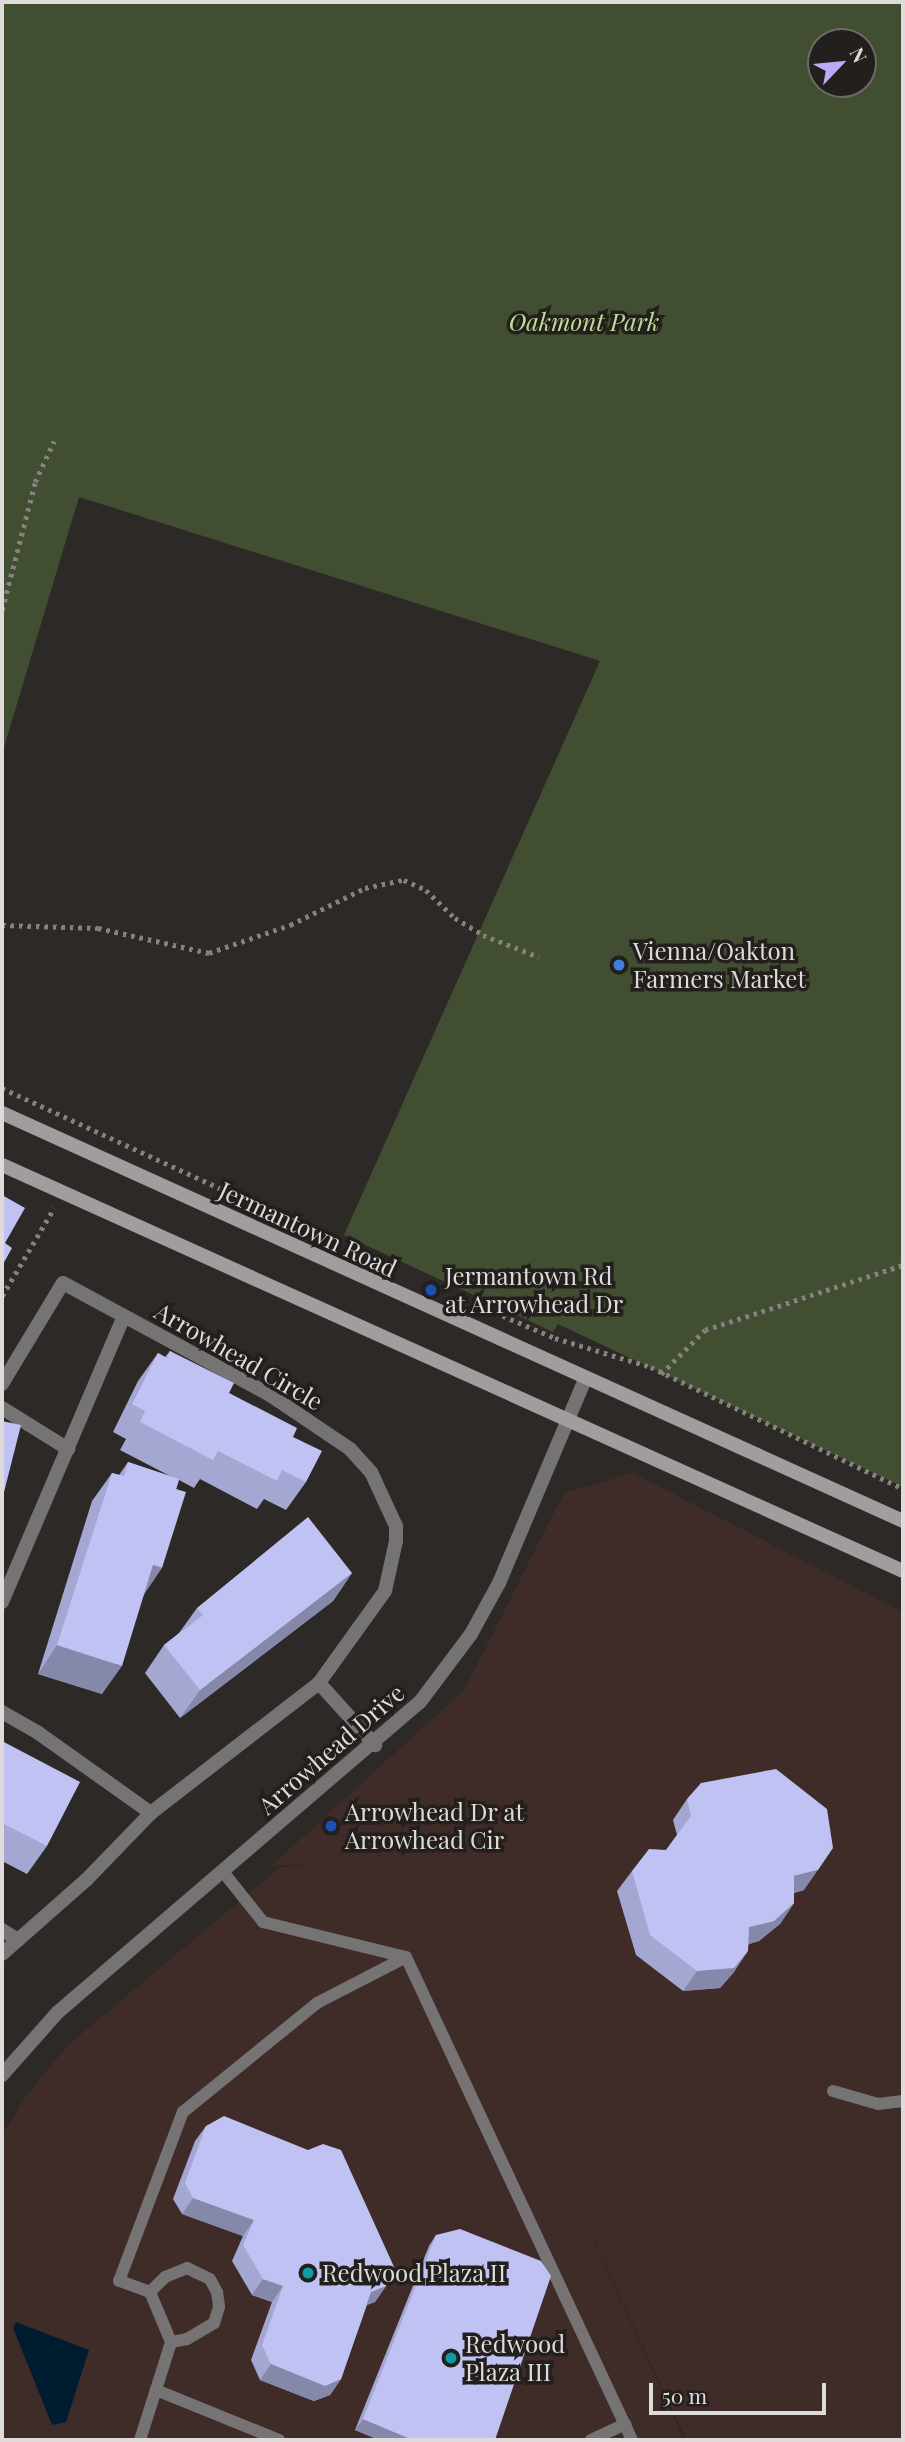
<!DOCTYPE html>
<html>
<head>
<meta charset="utf-8">
<style>
  body { margin:0 }
  #map { position:relative; width:905px; height:2442px; overflow:hidden; background:#2d2926; font-family:"Playfair Display",serif }
  div>[style] { position:absolute }
  .commercial>* { inset:0; background:#3f2b27 }
  .green>* { inset:0; background:#424e31 }
  .water>* { inset:0; background:#001c31 }
  .path>* { height:4.5px; margin-top:-2.25px; transform-origin:0; background:repeating-linear-gradient(90deg,#85817f 0 3.5px,transparent 0 8.5px) }
  .lane>* { height:12px; margin:-6px; padding:0 6px; transform-origin:6px; border-radius:6px; background:#767374 }
  .street>* { height:14px; margin:-7px; padding:0 7px; transform-origin:7px; border-radius:7px; background:#767374 }
  .secondary>* { height:14px; margin:-7px; padding:0 7px; transform-origin:7px; border-radius:7px; background:#a19d9e }
  .wall>* { inset:0; background:#a4a7d1 }
  .shaded-wall>* { inset:0; background:#8688aa }
  .building>* { inset:0; background:#bfc2f3 }
  .dots>* { width:19px; height:19px; translate:-50% -50%; box-sizing:border-box; border:4px solid #231f1d; border-radius:50% }
  span { translate:-50% -50%; white-space:nowrap; text-align:center; line-height:1.15; -webkit-text-stroke:7px #231f1d; paint-order:stroke }
  .park-label { font-size:24px; color:#bedd96; font-style:italic }
  .poi-label { font-size:24px; color:#dedbda }
  .left { translate:0 -50%; text-align:left }
  .street-label { font-size:24px; color:#dedbda }
  .frame { position:absolute; inset:0; border:4px solid #dedbda; pointer-events:none }
  .north { position:absolute; left:807px; top:28px; width:70px; height:70px; box-sizing:border-box; background:#231f1d; border:2px solid #6e6a69; border-radius:50%; rotate:64deg; font-size:19px; font-weight:700; line-height:28px; text-align:center; color:#dedbda }
  .north::after { content:''; display:block; margin:auto; width:24px; height:32px; background:#bea9f5; clip-path:polygon(50% 0,100% 100%,50% 72%,0 100%) }
  .scale { position:absolute; left:649px; top:2383px; width:177px; height:32px; box-sizing:border-box; border:4px solid #dedbda; border-top:0; padding-left:9px; font-size:21px; line-height:24px; white-space:nowrap; color:#dedbda; -webkit-text-stroke:5px #231f1d; paint-order:stroke }
</style>
</head>
<body>
<div id="map">
  <div class="commercial">
    <div style="clip-path:polygon(633px 1473px,903px 1612px,903px 2440px,686px 2440px,559px 2164px,684px 2440px,4px 2440px,2px 2136px,25px 2097px,68px 2045px,280px 1867px,323px 1864px,271px 1866px,464px 1690px,564px 1493px)"></div>
  </div>
  <div class="green">
    <div style="clip-path:polygon(evenodd,2px 2px,903px 2px,903px 1487px,558px 1324px,553px 1332px,344px 1235px,600px 661px,79px 497px,2px 754px,2px 2px,821px 42px,863px 42px,863px 84px,821px 84px,821px 42px)"></div>
  </div>
  <div class="water">
    <div style="clip-path:polygon(16px 2322px,89px 2350px,66px 2422px,52px 2425px,13px 2328px)"></div>
  </div>
  <div class="path">
    <div style="left:2px;top:610px;width:132px;rotate:-75.5deg"></div>
    <div style="left:35px;top:482px;width:45px;rotate:-65.1deg"></div>
    <div style="left:2px;top:925px;width:96px;rotate:1.8deg"></div>
    <div style="left:98px;top:928px;width:114px;rotate:12.7deg"></div>
    <div style="left:209px;top:953px;width:86px;rotate:-19.1deg"></div>
    <div style="left:290px;top:925px;width:84px;rotate:-26.3deg"></div>
    <div style="left:365px;top:888px;width:40px;rotate:-12deg"></div>
    <div style="left:404px;top:880px;width:24px;rotate:24deg"></div>
    <div style="left:426px;top:890px;width:40px;rotate:44deg"></div>
    <div style="left:455px;top:918px;width:33px;rotate:31deg"></div>
    <div style="left:483px;top:935px;width:60px;rotate:21.4deg"></div>
    <div style="left:2px;top:1088px;width:244px;rotate:24.7deg"></div>
    <div style="left:2px;top:1296px;width:102px;rotate:-59.4deg"></div>
    <div style="left:487px;top:1309px;width:74px;rotate:23.1deg"></div>
    <div style="left:555px;top:1338px;width:100px;rotate:16.8deg"></div>
    <div style="left:651px;top:1367px;width:280px;rotate:25.8deg"></div>
    <div style="left:661px;top:1374px;width:62px;rotate:-45deg"></div>
    <div style="left:705px;top:1330px;width:208px;rotate:-18.2deg"></div>
  </div>
  <div class="lane">
    <div style="left:224px;top:1873px;width:63px;rotate:51.5deg"></div>
    <div style="left:263px;top:1922px;width:147px;rotate:13.8deg"></div>
    <div style="left:406px;top:1957px;width:533px;rotate:64.92deg"></div>
    <div style="left:833px;top:2091px;width:47px;rotate:16.1deg"></div>
    <div style="left:878px;top:2104px;width:25px;rotate:-7deg"></div>
    <div style="left:150px;top:2292px;width:21px;rotate:-45deg"></div>
    <div style="left:165px;top:2277px;width:24px;rotate:-22deg"></div>
    <div style="left:187px;top:2268px;width:25px;rotate:26deg"></div>
    <div style="left:210px;top:2279px;width:15px;rotate:62deg"></div>
    <div style="left:217px;top:2292px;width:15px;rotate:82deg"></div>
    <div style="left:219px;top:2307px;width:17px;rotate:107deg"></div>
    <div style="left:214px;top:2323px;width:31px;rotate:149deg"></div>
    <div style="left:187px;top:2339px;width:16px;rotate:169deg"></div>
    <div style="left:156px;top:2390px;width:133px;rotate:22.1deg"></div>
    <div style="left:140px;top:2440px;width:103px;rotate:-72.4deg"></div>
    <div style="left:171px;top:2342px;width:54px;rotate:-112.8deg"></div>
    <div style="left:150px;top:2292px;width:33px;rotate:-160deg"></div>
    <div style="left:119px;top:2281px;width:181px;rotate:-69.3deg"></div>
    <div style="left:183px;top:2112px;width:173px;rotate:-39.1deg"></div>
    <div style="left:317px;top:2003px;width:100px;rotate:-27.3deg"></div>
    <div style="left:591px;top:2440px;width:38px;rotate:-25deg"></div>
  </div>
  <div class="street">
    <div style="left:2px;top:1384px;width:118px;rotate:-58.9deg"></div>
    <div style="left:63px;top:1283px;width:235px;rotate:28.4deg"></div>
    <div style="left:270px;top:1395px;width:97px;rotate:34deg"></div>
    <div style="left:350px;top:1449px;width:31px;rotate:48deg"></div>
    <div style="left:371px;top:1472px;width:60px;rotate:65.2deg"></div>
    <div style="left:396px;top:1526px;width:15px;rotate:90deg"></div>
    <div style="left:396px;top:1541px;width:51px;rotate:102.4deg"></div>
    <div style="left:385px;top:1591px;width:113px;rotate:125.7deg"></div>
    <div style="left:319px;top:1683px;width:212px;rotate:142.3deg"></div>
    <div style="left:151px;top:1813px;width:93px;rotate:134.1deg"></div>
    <div style="left:86px;top:1880px;width:112px;rotate:138.6deg"></div>
    <div style="left:2px;top:1408px;width:78px;rotate:31.8deg"></div>
    <div style="left:2px;top:1602px;width:311px;rotate:-66.9deg"></div>
    <div style="left:319px;top:1683px;width:84px;rotate:47.9deg"></div>
    <div style="left:2px;top:1712px;width:40px;rotate:29.7deg"></div>
    <div style="left:37px;top:1732px;width:140px;rotate:35.4deg"></div>
    <div style="left:2px;top:1930px;width:19px;rotate:32deg"></div>
    <div style="left:2px;top:2075px;width:84px;rotate:-48.4deg"></div>
    <div style="left:58px;top:2012px;width:477px;rotate:-40.6deg"></div>
    <div style="left:420px;top:1702px;width:85px;rotate:-53.1deg"></div>
    <div style="left:471px;top:1634px;width:58px;rotate:-61.2deg"></div>
    <div style="left:499px;top:1583px;width:221px;rotate:-67.1deg"></div>
  </div>
  <div class="secondary">
    <div style="left:2px;top:1113px;width:989px;rotate:24.36deg"></div>
    <div style="left:2px;top:1165px;width:988px;rotate:24.26deg"></div>
  </div>
  <div class="wall">
    <div style="clip-path:polygon(170px 1351px,229px 1393px,293px 1437px,306px 1482px,286px 1510px,264px 1499px,257px 1509px,200px 1479px,194px 1488px,179px 1480px,144px 1594px,102px 1694px,38px 1674px,92px 1501px,112px 1473px,119px 1475px,128px 1462px,170px 1476px,120px 1450px,126px 1439px,113px 1432px,138px 1381px,158px 1353px,165px 1357px)"></div>
    <div style="clip-path:polygon(352px 1573px,333px 1601px,180px 1718px,145px 1673px,164px 1645px,179px 1633px,197px 1608px)"></div>
    <div style="clip-path:polygon(2px 1741px,47px 1846px,27px 1874px,2px 1861px)"></div>
    <div style="clip-path:polygon(687px 1799px,804px 1890px,794px 1893px,794px 1903px,780px 1924px,759px 1941px,749px 1944px,734px 1972px,720px 1988px,683px 1991px,636px 1955px,617px 1891px,632px 1871px,666px 1850px,677px 1835px,673px 1820px)"></div>
    <div style="clip-path:polygon(206px 2126px,386px 2286px,375px 2302px,367px 2305px,341px 2379px,330px 2395px,314px 2401px,260px 2380px,251px 2360px,272px 2302px,252px 2295px,232px 2261px,243px 2236px,182px 2214px,173px 2199px,195px 2141px)"></div>
    <div style="clip-path:polygon(436px 2235px,495px 2440px,379px 2440px,355px 2430px,429px 2246px)"></div>
  </div>
  <div class="shaded-wall">
    <div style="clip-path:polygon(153px 1565px,162px 1568px,143px 1596px)"></div>
    <div style="clip-path:polygon(352px 1573px,333px 1601px,180px 1718px,200px 1690px)"></div>
    <div style="clip-path:polygon(57px 1645px,122px 1666px,102px 1694px,38px 1674px)"></div>
    <div style="clip-path:polygon(818px 1870px,804px 1890px,780px 1896px,794px 1876px)"></div>
    <div style="clip-path:polygon(794px 1903px,780px 1924px,759px 1941px,735px 1948px,749px 1927px)"></div>
    <div style="clip-path:polygon(748px 1951px,734px 1972px,720px 1988px,683px 1991px,697px 1971px)"></div>
    <div style="clip-path:polygon(193px 2198px,254px 2220px,243px 2236px,182px 2214px)"></div>
    <div style="clip-path:polygon(263px 2279px,283px 2286px,272px 2302px,252px 2295px)"></div>
    <div style="clip-path:polygon(386px 2286px,375px 2302px,360px 2307px,371px 2292px)"></div>
    <div style="clip-path:polygon(271px 2364px,341px 2379px,330px 2395px,314px 2401px,260px 2380px)"></div>
    <div style="clip-path:polygon(363px 2419px,413px 2440px,379px 2440px,355px 2430px)"></div>
  </div>
  <div class="building">
    <div style="clip-path:polygon(2px 1195px,25px 1208px,5px 1243px,12px 1248px,2px 1266px)"></div>
    <div style="clip-path:polygon(170px 1351px,234px 1383px,229px 1393px,297px 1428px,293px 1437px,322px 1451px,306px 1482px,282px 1470px,277px 1481px,218px 1451px,213px 1460px,140px 1422px,145px 1411px,132px 1404px,158px 1353px,167px 1358px)"></div>
    <div style="clip-path:polygon(2px 1421px,21px 1425px,2px 1500px)"></div>
    <div style="clip-path:polygon(128px 1462px,179px 1479px,176px 1489px,186px 1492px,162px 1568px,153px 1565px,122px 1666px,57px 1645px,112px 1473px,124px 1476px)"></div>
    <div style="clip-path:polygon(308px 1517px,352px 1573px,200px 1690px,164px 1645px,203px 1615px,197px 1608px)"></div>
    <div style="clip-path:polygon(2px 1741px,80px 1782px,47px 1846px,2px 1823px)"></div>
    <div style="clip-path:polygon(776px 1769px,827px 1809px,833px 1848px,818px 1870px,794px 1876px,794px 1903px,774px 1921px,749px 1927px,748px 1951px,734px 1968px,697px 1971px,650px 1935px,632px 1871px,649px 1849px,666px 1850px,691px 1816px,687px 1799px,701px 1783px)"></div>
    <div style="clip-path:polygon(224px 2116px,308px 2150px,323px 2144px,341px 2150px,395px 2269px,386px 2286px,371px 2292px,341px 2379px,325px 2386px,271px 2364px,262px 2345px,283px 2286px,263px 2279px,243px 2245px,254px 2220px,193px 2198px,185px 2183px,206px 2126px)"></div>
    <div style="clip-path:polygon(460px 2229px,541px 2261px,551px 2276px,495px 2440px,413px 2440px,363px 2419px,436px 2235px)"></div>
  </div>
  <div class="dots">
    <div style="left:619px;top:965px;background:#3f7fe0"></div>
    <div style="left:431px;top:1290px;background:#1a4fb4"></div>
    <div style="left:331px;top:1826px;background:#1a4fb4"></div>
    <div style="left:308px;top:2273px;background:#0f9aa8"></div>
    <div style="left:451px;top:2358px;background:#0f9aa8"></div>
  </div>
  <div class="park-label">
    <span style="left:584px;top:322px">Oakmont Park</span>
  </div>
  <div class="poi-label">
    <span class="left" style="left:633px;top:965px">Vienna/Oakton<br>Farmers Market</span>
    <span class="left" style="left:445px;top:1290px">Jermantown Rd<br>at Arrowhead Dr</span>
    <span class="left" style="left:345px;top:1826px">Arrowhead Dr at<br>Arrowhead Cir</span>
    <span class="left" style="left:322px;top:2273px">Redwood Plaza II</span>
    <span class="left" style="left:465px;top:2358px">Redwood<br>Plaza III</span>
  </div>
  <div class="street-label">
    <span style="left:308px;top:1229px;rotate:25deg">Jermantown Road</span>
    <span style="left:239px;top:1356px;rotate:30deg">Arrowhead Circle</span>
    <span style="left:331px;top:1749px;rotate:-41deg">Arrowhead Drive</span>
  </div>
  <div class="frame"></div>
  <div class="north">N</div>
  <div class="scale">50 m</div>
</div>
</body>
</html>
